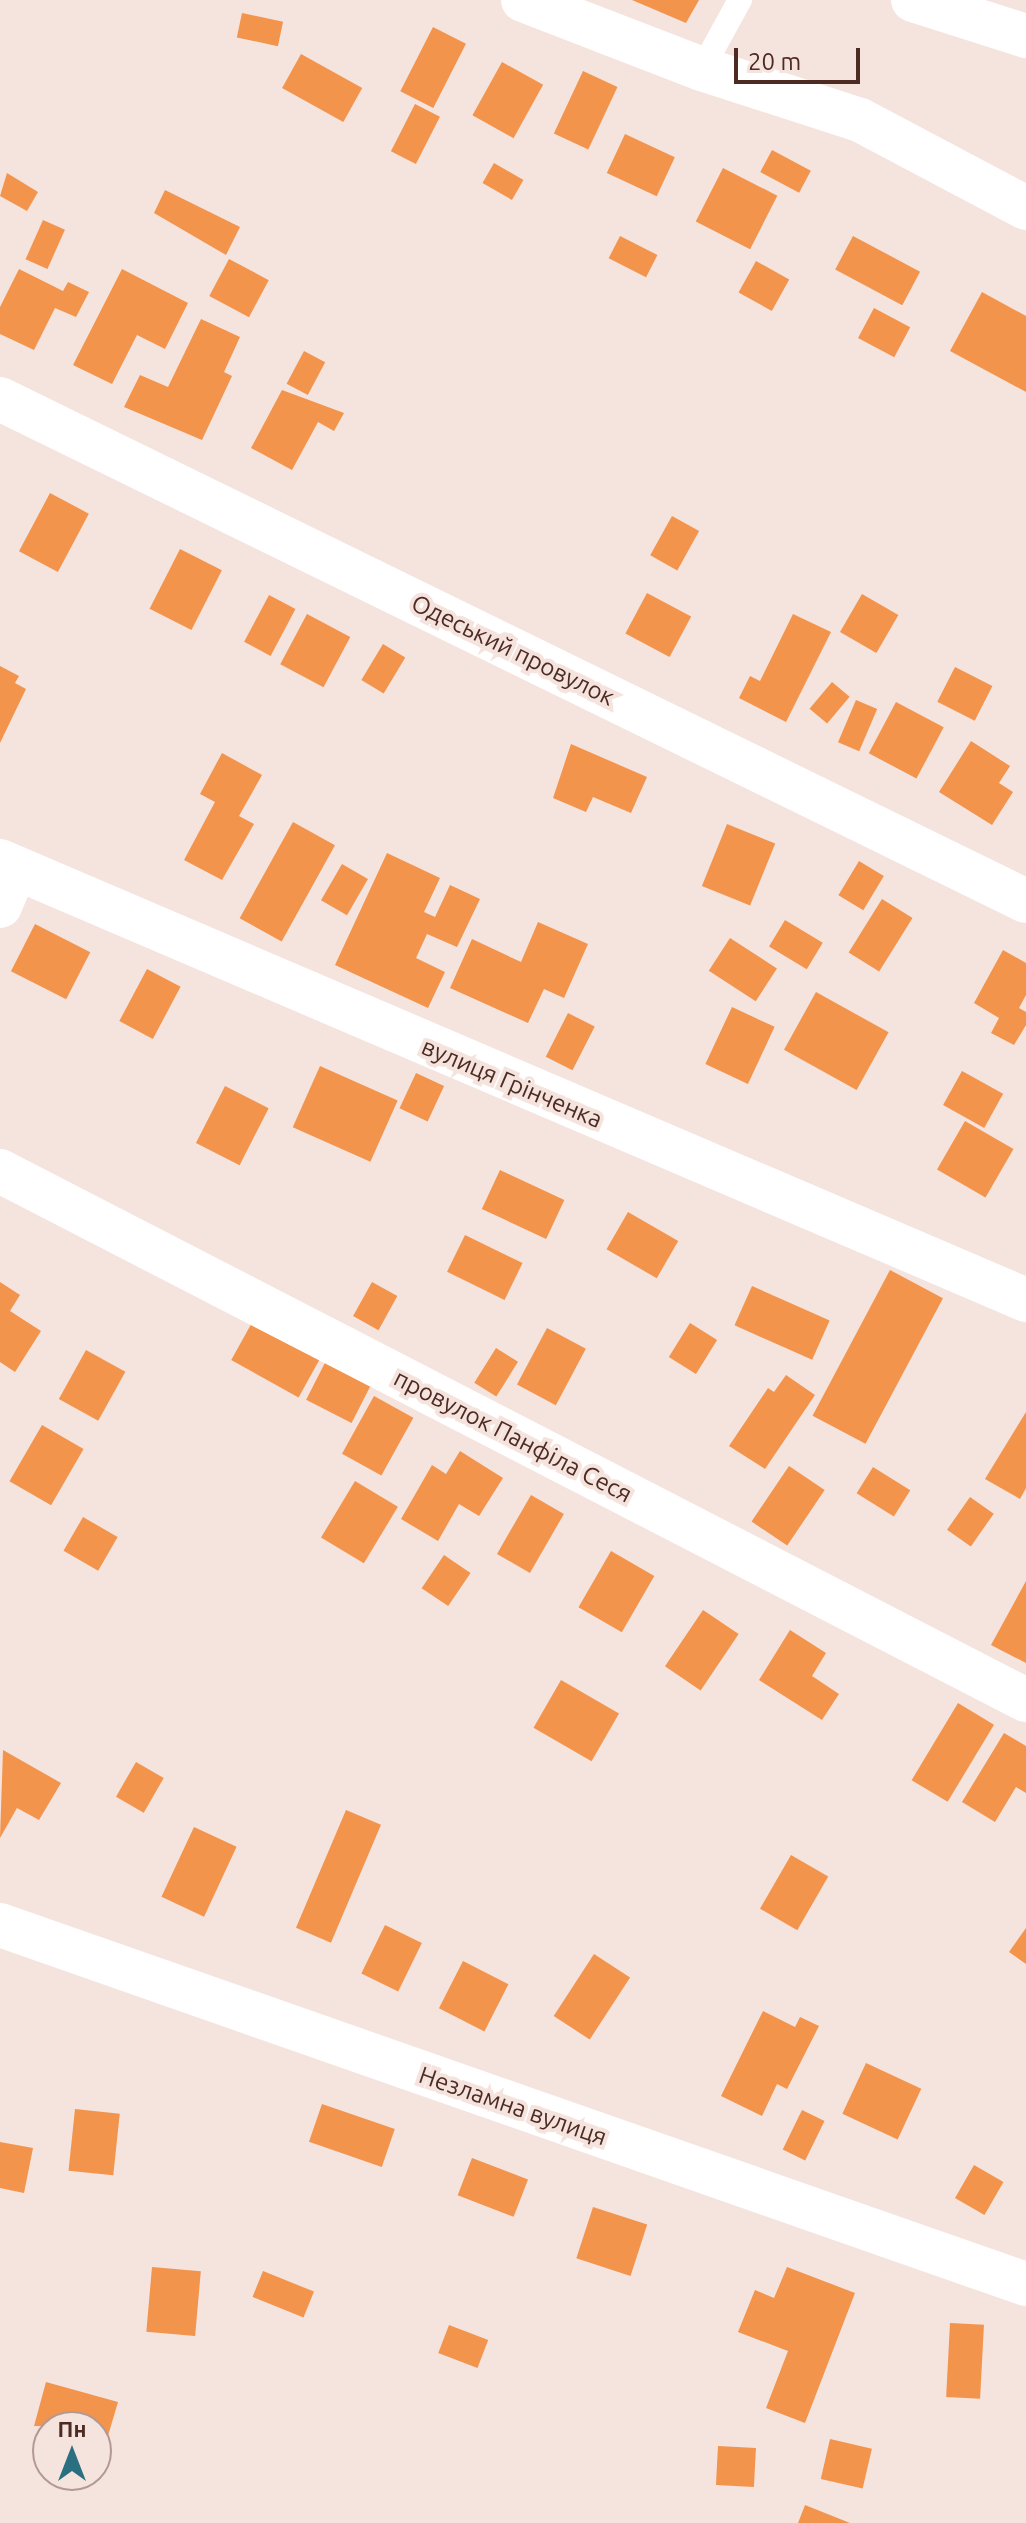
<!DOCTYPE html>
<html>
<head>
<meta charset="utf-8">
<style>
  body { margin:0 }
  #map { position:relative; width:1026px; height:2523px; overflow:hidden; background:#f5e3de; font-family:Ubuntu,sans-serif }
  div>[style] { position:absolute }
  .building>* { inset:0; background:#f3944c; transform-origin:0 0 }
  .lane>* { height:24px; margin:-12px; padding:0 12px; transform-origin:12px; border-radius:12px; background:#fff }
  .street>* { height:44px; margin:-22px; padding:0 22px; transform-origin:22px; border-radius:22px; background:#fff }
  .secondary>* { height:44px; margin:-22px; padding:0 22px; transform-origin:22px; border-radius:22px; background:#fff }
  span { translate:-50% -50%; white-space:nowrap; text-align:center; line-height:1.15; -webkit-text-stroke:8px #f5e3de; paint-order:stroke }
  .street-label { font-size:24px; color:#4d2b23 }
  .north { position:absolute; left:32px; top:2411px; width:80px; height:80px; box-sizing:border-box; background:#f5e3de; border:2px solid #b29993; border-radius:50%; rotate:0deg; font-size:22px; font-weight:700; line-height:32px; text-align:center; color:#4d2b23 }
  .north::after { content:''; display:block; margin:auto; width:28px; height:36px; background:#2b7080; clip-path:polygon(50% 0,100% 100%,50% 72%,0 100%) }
  .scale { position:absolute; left:734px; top:48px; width:126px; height:36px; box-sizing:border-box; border:4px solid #4d2b23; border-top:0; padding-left:10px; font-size:24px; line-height:28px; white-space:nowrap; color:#4d2b23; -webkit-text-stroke:6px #f5e3de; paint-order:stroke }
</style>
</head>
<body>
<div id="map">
  <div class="building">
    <div style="clip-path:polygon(632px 0,699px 0,686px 23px)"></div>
    <div style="left:242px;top:13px;width:42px;height:25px;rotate:12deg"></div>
    <div style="left:433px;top:27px;width:37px;height:72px;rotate:27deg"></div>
    <div style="left:301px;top:54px;width:70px;height:39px;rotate:29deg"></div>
    <div style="left:502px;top:62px;width:47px;height:61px;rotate:29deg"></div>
    <div style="left:583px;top:71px;width:38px;height:69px;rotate:25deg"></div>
    <div style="left:415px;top:104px;width:28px;height:53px;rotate:27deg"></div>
    <div style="left:625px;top:134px;width:55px;height:43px;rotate:25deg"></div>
    <div style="left:772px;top:150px;width:44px;height:25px;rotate:28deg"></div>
    <div style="left:494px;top:163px;width:34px;height:23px;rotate:30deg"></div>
    <div style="left:723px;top:168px;width:61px;height:60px;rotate:27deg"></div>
    <div style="clip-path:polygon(7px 173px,38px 192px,27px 211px,0 196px)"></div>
    <div style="clip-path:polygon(165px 190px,240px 227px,226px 255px,154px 213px)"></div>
    <div style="left:43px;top:220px;width:24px;height:43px;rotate:24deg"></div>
    <div style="left:620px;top:236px;width:42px;height:25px;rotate:27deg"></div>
    <div style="left:853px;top:236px;width:76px;height:38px;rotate:28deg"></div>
    <div style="left:229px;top:259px;width:45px;height:42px;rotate:28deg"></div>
    <div style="left:756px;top:261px;width:38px;height:36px;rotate:29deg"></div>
    <div style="clip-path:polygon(19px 269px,63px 291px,68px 282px,89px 292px,76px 317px,55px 308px,34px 350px,0 334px,0 307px)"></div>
    <div style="clip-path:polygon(122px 269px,188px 303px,165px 349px,137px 335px,112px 384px,73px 365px)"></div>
    <div style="clip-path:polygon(982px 292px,1026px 316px,1026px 392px,950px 351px)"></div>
    <div style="left:874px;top:308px;width:41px;height:34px;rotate:28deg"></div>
    <div style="clip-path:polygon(201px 319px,240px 337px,224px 372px,232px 376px,202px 440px,124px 407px,140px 375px,168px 387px)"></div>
    <div style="left:304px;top:351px;width:24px;height:37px;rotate:28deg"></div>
    <div style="clip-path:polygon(282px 390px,344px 413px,334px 431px,318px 422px,292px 470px,251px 448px)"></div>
    <div style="left:50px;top:493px;width:44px;height:66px;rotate:28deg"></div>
    <div style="left:672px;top:516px;width:31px;height:45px;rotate:29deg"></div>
    <div style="left:180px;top:549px;width:47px;height:67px;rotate:27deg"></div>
    <div style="left:647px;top:593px;width:50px;height:46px;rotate:28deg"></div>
    <div style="left:862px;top:594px;width:42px;height:44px;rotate:30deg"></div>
    <div style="left:269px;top:595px;width:30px;height:53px;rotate:28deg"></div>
    <div style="left:307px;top:614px;width:49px;height:57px;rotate:28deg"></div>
    <div style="clip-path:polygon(793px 614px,831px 632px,786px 722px,739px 698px,750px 676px,760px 681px)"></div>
    <div style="left:383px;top:644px;width:26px;height:42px;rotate:31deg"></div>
    <div style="clip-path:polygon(0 666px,19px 676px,15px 683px,26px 689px,0 743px)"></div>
    <div style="left:955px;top:667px;width:42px;height:39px;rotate:27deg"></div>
    <div style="left:832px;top:682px;width:23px;height:35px;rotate:40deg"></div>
    <div style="left:856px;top:700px;width:23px;height:46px;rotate:23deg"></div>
    <div style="left:896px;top:702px;width:54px;height:58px;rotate:28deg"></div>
    <div style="clip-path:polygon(971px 741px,1010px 766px,999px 783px,1013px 792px,992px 825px,939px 792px)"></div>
    <div style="clip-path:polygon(571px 744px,647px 777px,631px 813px,593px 797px,586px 812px,553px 798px)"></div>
    <div style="clip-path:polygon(222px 753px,262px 775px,239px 816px,254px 824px,222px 880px,184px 860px,215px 802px,200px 794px)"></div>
    <div style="left:293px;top:822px;width:48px;height:110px;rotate:29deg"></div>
    <div style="left:727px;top:824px;width:52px;height:67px;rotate:22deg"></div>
    <div style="clip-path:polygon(387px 853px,440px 878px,424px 912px,435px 917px,450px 885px,480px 899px,457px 947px,427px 934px,416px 958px,445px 972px,428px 1008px,335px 965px)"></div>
    <div style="left:859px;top:861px;width:29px;height:40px;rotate:31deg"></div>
    <div style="left:342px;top:864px;width:30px;height:42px;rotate:30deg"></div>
    <div style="left:882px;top:899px;width:36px;height:63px;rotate:32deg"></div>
    <div style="left:785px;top:920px;width:44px;height:31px;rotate:31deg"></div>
    <div style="clip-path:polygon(538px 922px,588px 944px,564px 998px,544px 989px,528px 1023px,450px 988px,472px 939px,521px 962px)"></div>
    <div style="left:35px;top:924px;width:62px;height:53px;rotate:27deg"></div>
    <div style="left:730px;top:938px;width:56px;height:39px;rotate:33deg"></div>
    <div style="clip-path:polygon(1003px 950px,1026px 963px,1026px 995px,1019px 1008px,1026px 1012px,1026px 1025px,1014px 1045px,991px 1033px,999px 1018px,974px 1003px)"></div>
    <div style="left:147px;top:969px;width:38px;height:59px;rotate:28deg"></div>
    <div style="left:816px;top:992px;width:83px;height:66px;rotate:29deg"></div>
    <div style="left:732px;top:1007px;width:47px;height:63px;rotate:25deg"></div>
    <div style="left:568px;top:1013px;width:30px;height:49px;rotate:27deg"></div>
    <div style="left:320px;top:1066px;width:85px;height:67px;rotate:24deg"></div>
    <div style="left:962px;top:1071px;width:47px;height:39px;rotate:29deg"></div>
    <div style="left:416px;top:1073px;width:31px;height:39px;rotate:25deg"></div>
    <div style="left:225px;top:1086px;width:49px;height:64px;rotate:27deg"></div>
    <div style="left:965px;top:1121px;width:56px;height:56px;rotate:30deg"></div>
    <div style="left:500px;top:1170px;width:71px;height:43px;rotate:25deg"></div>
    <div style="left:628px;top:1212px;width:58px;height:43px;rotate:30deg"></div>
    <div style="left:465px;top:1235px;width:64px;height:41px;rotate:26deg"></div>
    <div style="left:890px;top:1270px;width:60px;height:165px;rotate:28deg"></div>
    <div style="clip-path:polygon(0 1282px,20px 1295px,10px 1311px,41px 1331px,15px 1372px,0 1362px)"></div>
    <div style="left:372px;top:1282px;width:29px;height:39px;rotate:29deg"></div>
    <div style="left:752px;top:1286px;width:85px;height:43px;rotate:24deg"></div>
    <div style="left:254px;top:1319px;width:77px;height:47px;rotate:29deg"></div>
    <div style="left:690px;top:1323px;width:32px;height:40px;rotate:32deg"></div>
    <div style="left:547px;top:1328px;width:44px;height:64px;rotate:28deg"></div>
    <div style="left:496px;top:1348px;width:26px;height:41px;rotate:32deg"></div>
    <div style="left:332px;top:1349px;width:51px;height:57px;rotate:27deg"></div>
    <div style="left:86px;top:1350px;width:45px;height:56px;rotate:29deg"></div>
    <div style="clip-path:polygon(786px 1375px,815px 1395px,765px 1469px,729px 1446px,768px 1388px,774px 1392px)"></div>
    <div style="left:374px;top:1396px;width:45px;height:66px;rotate:29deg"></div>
    <div style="clip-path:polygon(1026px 1412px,1026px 1488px,1020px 1499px,985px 1479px)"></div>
    <div style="left:42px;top:1425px;width:48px;height:65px;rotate:30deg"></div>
    <div style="clip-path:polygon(460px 1451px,503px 1478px,479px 1516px,459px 1504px,438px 1541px,401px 1519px,432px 1465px,446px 1474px)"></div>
    <div style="left:789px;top:1466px;width:43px;height:67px;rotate:34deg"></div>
    <div style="left:873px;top:1467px;width:44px;height:31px;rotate:32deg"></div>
    <div style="left:355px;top:1481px;width:50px;height:66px;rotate:31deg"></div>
    <div style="left:531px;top:1495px;width:38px;height:68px;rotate:30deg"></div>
    <div style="left:970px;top:1497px;width:29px;height:40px;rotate:35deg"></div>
    <div style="left:83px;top:1517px;width:40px;height:39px;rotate:30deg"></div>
    <div style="left:611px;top:1551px;width:50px;height:65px;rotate:30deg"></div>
    <div style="left:444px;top:1555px;width:32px;height:40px;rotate:34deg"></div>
    <div style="clip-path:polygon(1026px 1581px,1026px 1663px,991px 1645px)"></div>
    <div style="left:703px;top:1610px;width:43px;height:68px;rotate:34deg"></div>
    <div style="clip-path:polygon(790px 1630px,826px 1653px,812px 1676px,839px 1694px,822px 1720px,759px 1680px)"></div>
    <div style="left:561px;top:1680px;width:67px;height:55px;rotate:30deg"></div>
    <div style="left:958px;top:1703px;width:42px;height:90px;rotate:31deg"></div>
    <div style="clip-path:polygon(1004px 1733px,1026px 1746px,1026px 1793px,1016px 1787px,995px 1822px,962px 1802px)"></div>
    <div style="clip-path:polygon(3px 1750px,61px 1783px,39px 1820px,17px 1808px,0 1838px)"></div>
    <div style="left:136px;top:1762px;width:32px;height:40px;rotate:30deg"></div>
    <div style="left:346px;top:1810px;width:38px;height:128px;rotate:23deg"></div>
    <div style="left:194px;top:1827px;width:47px;height:77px;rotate:25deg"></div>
    <div style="left:791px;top:1855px;width:43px;height:62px;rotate:30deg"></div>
    <div style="left:385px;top:1925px;width:41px;height:54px;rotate:26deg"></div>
    <div style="clip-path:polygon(1026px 1928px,1026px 1964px,1009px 1952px)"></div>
    <div style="left:594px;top:1954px;width:43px;height:74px;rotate:33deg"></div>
    <div style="left:463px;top:1961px;width:51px;height:53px;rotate:27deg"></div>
    <div style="clip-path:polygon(763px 2011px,795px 2027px,800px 2017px,819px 2026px,787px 2089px,777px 2084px,762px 2116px,721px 2096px)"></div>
    <div style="left:866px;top:2063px;width:61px;height:56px;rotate:25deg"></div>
    <div style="left:322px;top:2104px;width:77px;height:40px;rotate:19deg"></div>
    <div style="left:75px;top:2109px;width:45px;height:62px;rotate:6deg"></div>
    <div style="left:802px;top:2110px;width:25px;height:44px;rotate:26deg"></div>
    <div style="clip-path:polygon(0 2142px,33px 2148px,24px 2193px,0 2188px)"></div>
    <div style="left:472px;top:2158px;width:60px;height:40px;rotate:21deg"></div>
    <div style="left:974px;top:2165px;width:34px;height:38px;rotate:30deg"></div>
    <div style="left:593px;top:2207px;width:57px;height:54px;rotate:18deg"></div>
    <div style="left:152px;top:2267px;width:49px;height:65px;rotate:5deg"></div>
    <div style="clip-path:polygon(787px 2267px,855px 2293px,805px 2423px,766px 2408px,788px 2351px,738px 2332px,755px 2290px,774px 2298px)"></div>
    <div style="left:263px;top:2271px;width:55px;height:28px;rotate:22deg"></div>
    <div style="left:950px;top:2323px;width:34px;height:74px;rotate:3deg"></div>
    <div style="left:449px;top:2325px;width:42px;height:30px;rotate:21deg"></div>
    <div style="clip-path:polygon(46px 2382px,118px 2402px,105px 2446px,96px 2443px,96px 2427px,34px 2426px)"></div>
    <div style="left:830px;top:2439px;width:43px;height:41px;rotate:13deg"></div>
    <div style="left:718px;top:2446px;width:38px;height:39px;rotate:3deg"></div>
    <div style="clip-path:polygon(805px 2505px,850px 2523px,798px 2523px)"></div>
  </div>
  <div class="lane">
    <div style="left:702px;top:69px;width:79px;rotate:-61.2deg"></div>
  </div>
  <div class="street">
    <div style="left:523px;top:0;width:192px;rotate:21.1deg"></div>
    <div style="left:702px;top:69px;width:166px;rotate:17.9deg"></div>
    <div style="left:860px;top:120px;width:188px;rotate:27.9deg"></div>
    <div style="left:913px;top:0;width:119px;rotate:17.7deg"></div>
    <div style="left:0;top:399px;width:1142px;rotate:26.07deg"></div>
    <div style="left:0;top:861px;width:1116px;rotate:23.16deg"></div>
    <div style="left:0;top:906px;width:41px;rotate:-67.2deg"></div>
    <div style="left:0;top:1171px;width:1154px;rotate:27.28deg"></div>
  </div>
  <div class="secondary">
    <div style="left:0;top:1925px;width:1087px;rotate:19.29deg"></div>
  </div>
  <div class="street-label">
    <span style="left:513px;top:650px;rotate:26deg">Одеський провулок</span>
    <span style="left:512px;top:1083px;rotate:23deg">вулиця Грінченка</span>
    <span style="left:513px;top:1436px;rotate:27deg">провулок Панфіла Сеся</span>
    <span style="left:513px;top:2106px;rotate:19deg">Незламна вулиця</span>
  </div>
  <div class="north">Пн</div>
  <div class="scale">20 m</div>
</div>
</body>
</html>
